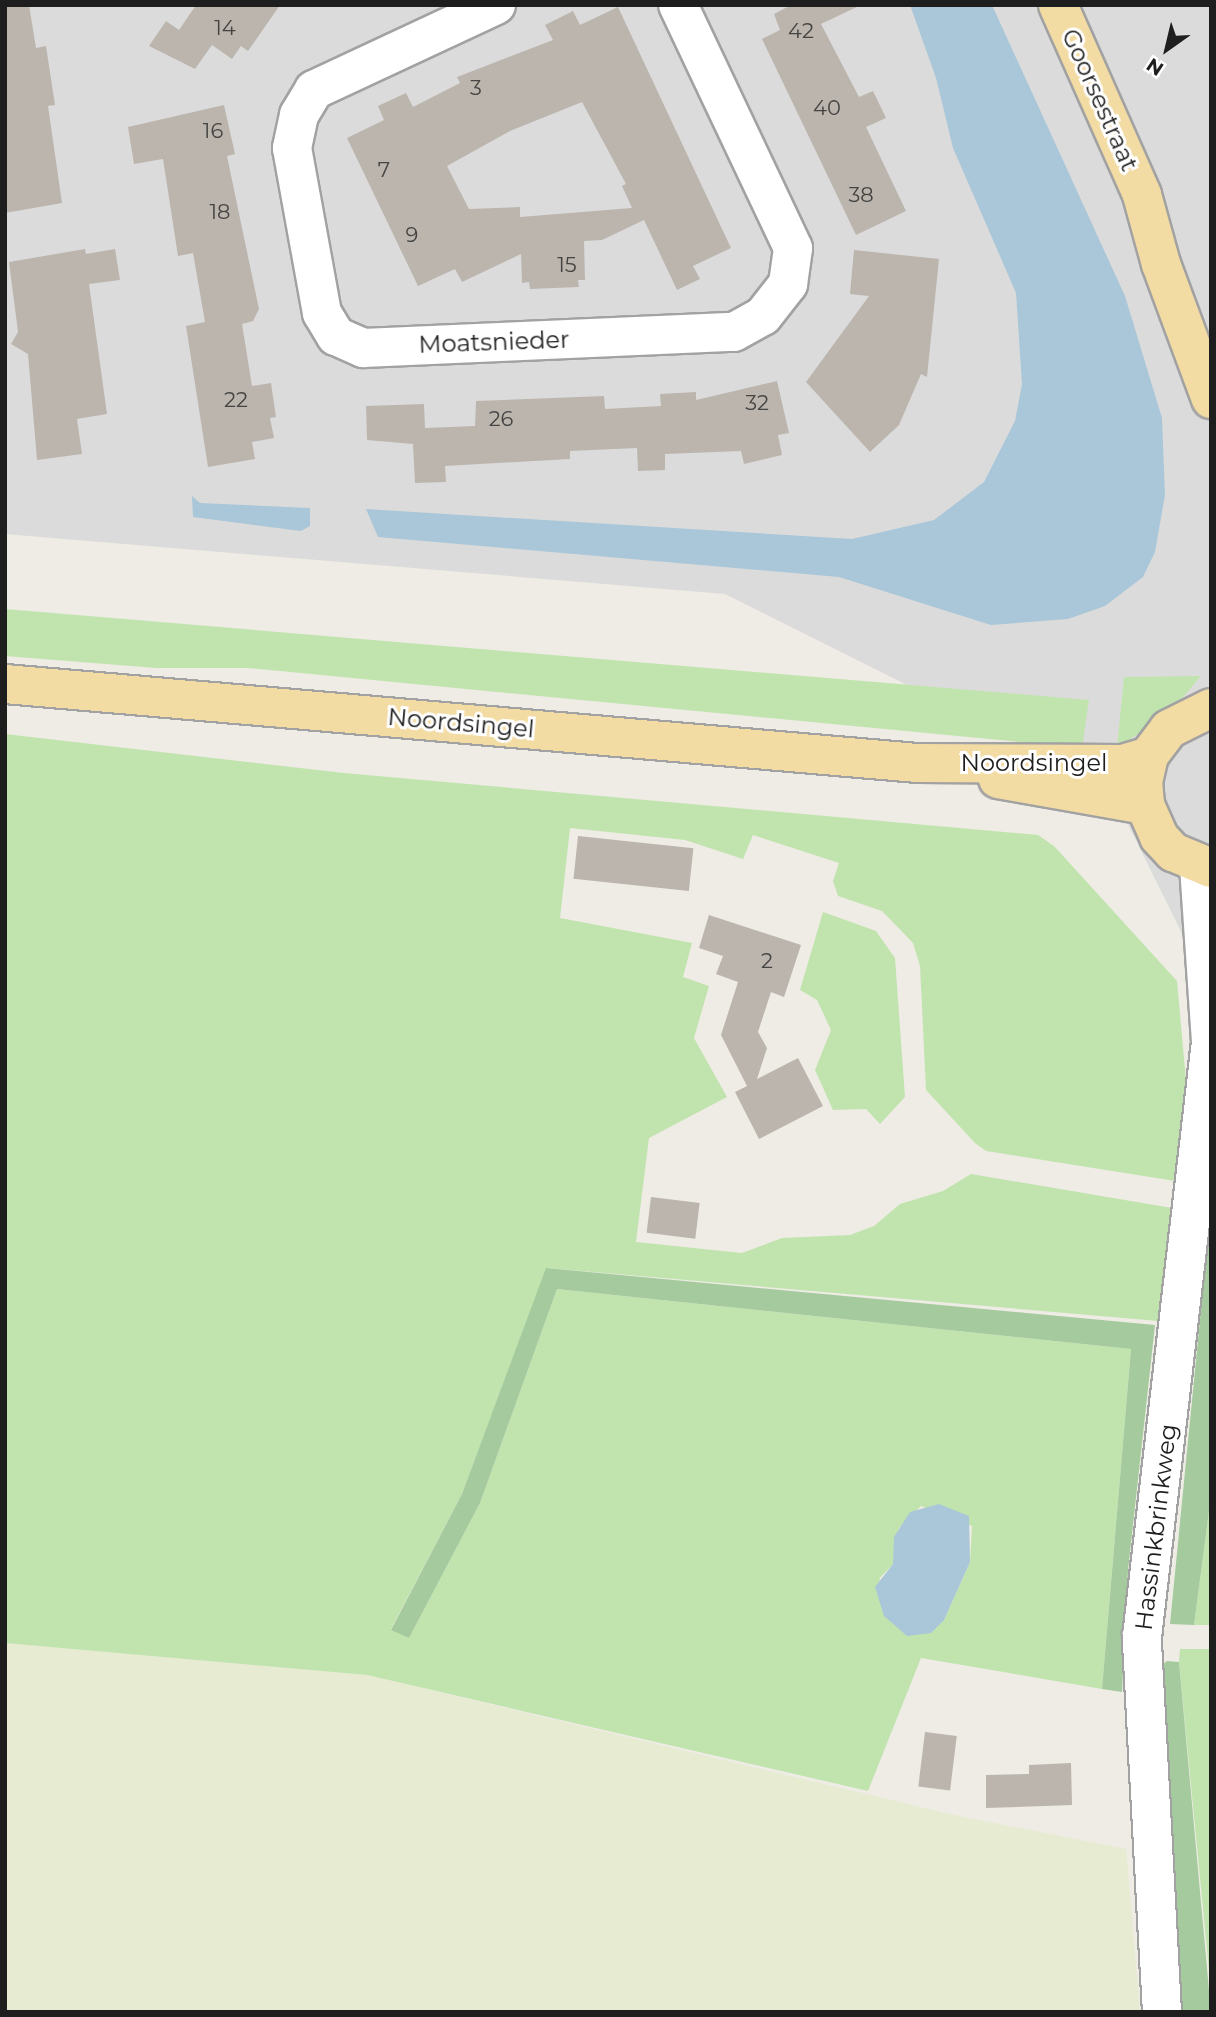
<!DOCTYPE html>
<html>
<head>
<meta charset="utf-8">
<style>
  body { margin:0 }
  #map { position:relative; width:1216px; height:2017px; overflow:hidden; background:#eeece4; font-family:Montserrat,sans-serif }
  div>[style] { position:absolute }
  .residential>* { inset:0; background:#dcdbdb }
  .farmland>* { inset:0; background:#e6ebd1 }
  .grass>* { inset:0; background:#c1e4af }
  .forest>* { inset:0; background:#a4ca9d }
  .water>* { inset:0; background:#a9c7d8 }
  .building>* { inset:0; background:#bbb5ae; transform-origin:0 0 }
  .roads { filter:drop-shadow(2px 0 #a2a2a2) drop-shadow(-2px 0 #a2a2a2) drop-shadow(0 2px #a2a2a2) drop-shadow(0 -2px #a2a2a2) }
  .minor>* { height:38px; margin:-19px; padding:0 19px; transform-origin:19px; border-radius:19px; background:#fff }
  .major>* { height:38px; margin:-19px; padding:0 19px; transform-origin:19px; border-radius:19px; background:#f3dca4 }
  span { translate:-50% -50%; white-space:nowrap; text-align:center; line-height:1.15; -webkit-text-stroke:6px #fff; paint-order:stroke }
  .number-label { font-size:21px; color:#454442 }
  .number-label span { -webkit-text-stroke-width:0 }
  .street-label { font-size:24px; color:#1e1e1e }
  .frame { position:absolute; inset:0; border:7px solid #1e1e1e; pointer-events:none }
  .north { position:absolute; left:1132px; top:14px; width:70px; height:70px; -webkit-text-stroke:5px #fff; paint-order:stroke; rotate:214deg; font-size:19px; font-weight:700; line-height:28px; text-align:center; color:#1e1e1e }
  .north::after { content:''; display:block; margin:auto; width:24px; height:32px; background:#1e1e1e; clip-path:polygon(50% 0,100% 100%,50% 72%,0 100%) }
</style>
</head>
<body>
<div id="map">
  <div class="residential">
    <div style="clip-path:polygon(5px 5px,1211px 5px,1211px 992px,1109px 786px,725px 594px,5px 534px)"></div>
  </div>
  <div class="farmland">
    <div style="clip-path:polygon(5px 1643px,367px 1675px,954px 1815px,1126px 1849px,1140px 2012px,5px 2012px)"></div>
  </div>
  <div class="grass">
    <div style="clip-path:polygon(5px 609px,1089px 700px,1082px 748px,248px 668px,156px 668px,5px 656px)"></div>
    <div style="clip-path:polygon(1201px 676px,1166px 717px,1117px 747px,1124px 677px)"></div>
    <div style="clip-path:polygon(evenodd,5px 734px,344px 773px,1038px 835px,1054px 846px,1177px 981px,1192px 1147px,1188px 1183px,986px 1151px,975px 1143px,926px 1090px,920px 966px,913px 943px,882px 911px,838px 896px,833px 881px,839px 863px,753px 835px,743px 859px,685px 840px,570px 828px,560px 918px,692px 943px,683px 977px,709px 986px,694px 1038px,727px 1097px,649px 1138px,636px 1242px,742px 1253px,782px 1238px,850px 1235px,874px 1226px,900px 1204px,943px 1191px,971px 1174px,1184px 1210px,1170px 1322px,547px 1268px,462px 1494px,391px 1629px,409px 1638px,480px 1503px,557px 1289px,1131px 1349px,1102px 1689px,921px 1658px,868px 1791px,367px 1675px,5px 1643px,5px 734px,921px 1506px,972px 1526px,970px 1562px,944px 1620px,879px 1579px,893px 1564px,899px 1528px,921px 1506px)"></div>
    <div style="clip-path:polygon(823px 912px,876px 931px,895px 958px,905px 1097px,880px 1124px,866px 1109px,833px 1110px,815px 1070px,831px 1030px,817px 1000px,800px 990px)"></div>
    <div style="clip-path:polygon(1211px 1496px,1211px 1625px,1194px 1625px)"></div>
    <div style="clip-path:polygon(1180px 1649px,1211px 1649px,1211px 1991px,1179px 1662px)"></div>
  </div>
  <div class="forest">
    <div style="clip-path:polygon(1211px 1208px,1211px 1496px,1194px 1625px,1170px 1624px)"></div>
    <div style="clip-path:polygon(546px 1268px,1155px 1325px,1128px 1570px,1122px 1692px,1102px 1689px,1131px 1349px,557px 1289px,480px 1503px,409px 1638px,391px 1630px,462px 1494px)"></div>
    <div style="clip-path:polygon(1167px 1661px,1179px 1662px,1211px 2012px,1175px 2012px,1158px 1668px)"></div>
  </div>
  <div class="water">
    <div style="clip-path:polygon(910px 5px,992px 5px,1125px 296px,1162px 418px,1165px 495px,1155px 552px,1143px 577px,1105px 606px,1068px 619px,991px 625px,839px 577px,378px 537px,366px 509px,852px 539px,934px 520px,984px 482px,1015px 421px,1022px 384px,1016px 293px,953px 148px,936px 78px)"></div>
    <div style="clip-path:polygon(192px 496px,200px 503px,310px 508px,310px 526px,301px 531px,193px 517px)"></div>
    <div style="clip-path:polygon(939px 1504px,969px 1516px,970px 1562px,944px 1620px,931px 1633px,907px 1636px,884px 1616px,875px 1587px,893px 1564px,894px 1537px,910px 1512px)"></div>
  </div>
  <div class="building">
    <div style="clip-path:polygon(5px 5px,29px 5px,36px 48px,46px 46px,55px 105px,48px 106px,62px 203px,5px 213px)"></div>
    <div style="clip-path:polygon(196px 5px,280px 5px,248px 51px,241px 46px,232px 59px,212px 45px,195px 69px,149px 46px,166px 21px,179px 30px)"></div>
    <div style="clip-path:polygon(791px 5px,861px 5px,821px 24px,859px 97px,873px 91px,886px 118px,866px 127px,906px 211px,856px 235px,762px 39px,780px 30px,774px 14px)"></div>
    <div style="clip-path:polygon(evenodd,618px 7px,731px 248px,693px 266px,700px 279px,677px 290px,644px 220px,602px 240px,584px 241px,585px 280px,578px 280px,579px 287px,530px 289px,529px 282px,522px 283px,521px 254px,462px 282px,455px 269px,418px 286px,347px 138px,384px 120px,378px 106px,406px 93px,413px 107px,460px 83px,457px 77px,553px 40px,545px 25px,573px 11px,580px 25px,618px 7px,582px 102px,626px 184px,622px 186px,632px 208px,520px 217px,520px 207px,469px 209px,447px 166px,510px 131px,582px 102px)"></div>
    <div style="clip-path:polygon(224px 105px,235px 154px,227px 156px,259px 309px,253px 321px,242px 324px,252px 386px,271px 383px,276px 417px,270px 418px,274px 438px,252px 442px,255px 459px,208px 467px,186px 326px,205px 322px,193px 253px,178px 256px,163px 159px,134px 164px,128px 127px)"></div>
    <div style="clip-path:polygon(85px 249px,86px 254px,115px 249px,120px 280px,89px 284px,107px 414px,77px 419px,82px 454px,37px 460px,28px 354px,11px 344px,18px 332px,9px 262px)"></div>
    <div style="clip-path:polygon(854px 250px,939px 259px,927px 377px,921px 374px,899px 425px,870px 452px,806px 382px,869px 296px,850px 294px)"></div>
    <div style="clip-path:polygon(777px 381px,789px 433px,778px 435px,782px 455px,744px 464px,741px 451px,665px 454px,665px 470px,638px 471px,637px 448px,570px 451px,570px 459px,445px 466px,446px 482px,415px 483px,413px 444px,367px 440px,366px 406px,424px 404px,425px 428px,475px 426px,476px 401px,604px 396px,605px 409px,661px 406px,660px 394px,696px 392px,696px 400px)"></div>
    <div style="left:578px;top:836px;width:116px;height:43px;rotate:6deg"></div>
    <div style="clip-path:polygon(709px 915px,801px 945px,784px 997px,771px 992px,758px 1032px,767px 1048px,757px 1079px,798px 1058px,823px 1106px,759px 1139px,735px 1092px,747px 1086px,721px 1035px,738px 982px,716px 974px,723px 956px,699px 948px)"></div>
    <div style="left:651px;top:1197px;width:49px;height:36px;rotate:7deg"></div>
    <div style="left:925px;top:1732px;width:32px;height:55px;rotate:7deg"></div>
    <div style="clip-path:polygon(1071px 1763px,1072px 1805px,986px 1808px,986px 1775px,1029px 1774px,1029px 1765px)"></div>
  </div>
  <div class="roads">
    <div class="minor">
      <div style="left:496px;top:5px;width:201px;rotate:155deg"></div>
      <div style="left:314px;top:90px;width:29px;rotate:121deg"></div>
      <div style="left:299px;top:115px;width:34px;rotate:102deg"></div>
      <div style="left:292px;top:148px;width:168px;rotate:79.7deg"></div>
      <div style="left:322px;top:313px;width:27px;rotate:59deg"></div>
      <div style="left:336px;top:336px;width:30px;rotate:24deg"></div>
      <div style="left:363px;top:348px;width:371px;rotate:-2.5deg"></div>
      <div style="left:734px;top:332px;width:33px;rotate:-29deg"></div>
      <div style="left:763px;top:316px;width:41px;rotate:-52deg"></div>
      <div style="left:788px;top:284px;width:36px;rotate:-82deg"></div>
      <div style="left:793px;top:248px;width:269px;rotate:-115.3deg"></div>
      <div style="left:1199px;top:866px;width:177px;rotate:86.1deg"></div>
      <div style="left:1162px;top:2012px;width:376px;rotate:-93.1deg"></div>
      <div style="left:1142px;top:1637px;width:599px;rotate:-83.39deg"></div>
    </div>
    <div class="major">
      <div style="left:1058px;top:5px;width:208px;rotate:66.1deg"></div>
      <div style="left:1142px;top:195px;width:72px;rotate:74.6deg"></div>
      <div style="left:1161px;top:264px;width:144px;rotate:69.7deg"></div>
      <div style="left:5px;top:684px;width:915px;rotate:4.95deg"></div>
      <div style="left:917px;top:763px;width:206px;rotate:0.3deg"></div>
      <div style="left:1123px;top:764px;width:27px;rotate:-17deg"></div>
      <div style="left:1211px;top:708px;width:47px;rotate:153.4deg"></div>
      <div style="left:1169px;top:729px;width:34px;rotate:127deg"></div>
      <div style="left:1149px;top:756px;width:26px;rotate:103deg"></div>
      <div style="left:1143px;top:781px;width:24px;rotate:85deg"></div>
      <div style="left:1145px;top:805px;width:35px;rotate:66deg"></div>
      <div style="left:1159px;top:837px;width:21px;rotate:47deg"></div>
      <div style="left:1173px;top:852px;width:41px;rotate:22.8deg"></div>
      <div style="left:998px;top:779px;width:149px;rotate:10deg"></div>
    </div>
  </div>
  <div class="number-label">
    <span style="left:225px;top:28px">14</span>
    <span style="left:801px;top:31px">42</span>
    <span style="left:476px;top:88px">3</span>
    <span style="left:827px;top:108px">40</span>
    <span style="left:213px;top:131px">16</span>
    <span style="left:384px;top:170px">7</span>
    <span style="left:861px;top:195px">38</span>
    <span style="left:220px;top:212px">18</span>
    <span style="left:412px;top:235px">9</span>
    <span style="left:567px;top:265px">15</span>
    <span style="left:236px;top:400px">22</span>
    <span style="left:757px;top:403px">32</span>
    <span style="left:501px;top:419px">26</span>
    <span style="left:767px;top:961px">2</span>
  </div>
  <div class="street-label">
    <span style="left:1100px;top:100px;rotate:66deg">Goorsestraat</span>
    <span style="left:494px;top:342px;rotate:-2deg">Moatsnieder</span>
    <span style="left:461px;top:723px;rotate:5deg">Noordsingel</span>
    <span style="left:1034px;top:763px">Noordsingel</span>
    <span style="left:1156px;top:1527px;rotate:-83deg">Hassinkbrinkweg</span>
  </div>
  <div class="frame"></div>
  <div class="north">N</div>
</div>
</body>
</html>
